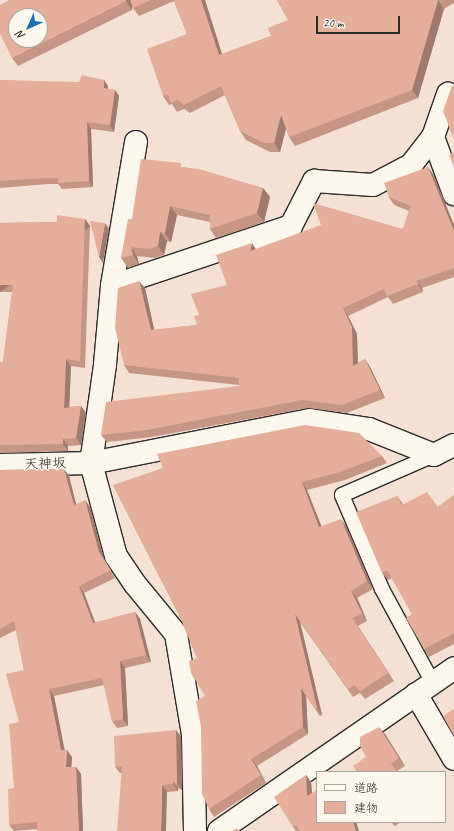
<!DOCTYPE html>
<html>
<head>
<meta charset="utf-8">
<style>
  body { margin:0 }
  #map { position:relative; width:454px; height:831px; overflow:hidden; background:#f4e1d3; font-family:Caveat,"Klee One",sans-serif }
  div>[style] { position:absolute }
  .roads { filter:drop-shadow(1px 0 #2b2b2b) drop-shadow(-1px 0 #2b2b2b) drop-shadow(0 1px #2b2b2b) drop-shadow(0 -1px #2b2b2b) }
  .service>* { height:14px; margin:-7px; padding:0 7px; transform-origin:7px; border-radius:7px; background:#fbf7ec }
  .minor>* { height:22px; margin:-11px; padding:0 11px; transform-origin:11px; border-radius:11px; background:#fbf7ec }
  .wall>* { inset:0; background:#c59684 }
  .shaded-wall>* { inset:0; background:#a07a6c; transform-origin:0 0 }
  .building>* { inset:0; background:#e5ae9a }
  span { translate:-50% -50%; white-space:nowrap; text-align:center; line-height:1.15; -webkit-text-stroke:3px #fbf7ec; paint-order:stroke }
  .street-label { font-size:14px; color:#2b2b2b }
  .legend { position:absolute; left:316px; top:771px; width:130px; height:52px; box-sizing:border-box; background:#fbf7ec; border:1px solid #a8a59f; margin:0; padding:5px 7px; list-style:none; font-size:12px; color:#2b2b2b }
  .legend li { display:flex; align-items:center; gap:8px; height:20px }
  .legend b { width:20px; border:1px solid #a8a59f }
  .north { position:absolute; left:8px; top:8px; width:40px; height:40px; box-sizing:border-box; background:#fbf7ec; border:1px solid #a8a59f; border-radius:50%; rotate:225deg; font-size:11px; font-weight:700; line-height:16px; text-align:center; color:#2b2b2b }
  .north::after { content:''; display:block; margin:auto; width:14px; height:18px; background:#1f6fb2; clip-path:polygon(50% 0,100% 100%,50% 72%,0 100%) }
  .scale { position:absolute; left:316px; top:16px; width:84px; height:18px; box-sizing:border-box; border:2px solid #2b2b2b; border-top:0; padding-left:5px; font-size:12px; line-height:14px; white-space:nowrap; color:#2b2b2b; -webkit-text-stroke:3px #fbf7ec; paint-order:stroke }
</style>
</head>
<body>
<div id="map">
  <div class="roads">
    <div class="service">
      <div style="left:433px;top:683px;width:107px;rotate:-118.5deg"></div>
      <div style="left:382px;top:589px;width:102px;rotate:-113.1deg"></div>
      <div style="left:342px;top:495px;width:100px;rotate:-23.5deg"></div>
    </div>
    <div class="minor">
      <div style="left:433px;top:137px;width:61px;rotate:69.8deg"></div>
      <div style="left:136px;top:142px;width:146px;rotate:99.5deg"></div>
      <div style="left:112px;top:286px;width:79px;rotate:95.1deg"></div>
      <div style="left:105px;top:365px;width:99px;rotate:98.1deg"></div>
      <div style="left:91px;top:463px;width:96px;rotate:75deg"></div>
      <div style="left:116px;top:556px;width:34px;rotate:56deg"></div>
      <div style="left:135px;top:584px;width:65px;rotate:50.6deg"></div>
      <div style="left:176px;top:634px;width:102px;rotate:80.4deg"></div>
      <div style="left:193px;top:735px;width:96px;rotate:88.8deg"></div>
      <div style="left:112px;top:286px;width:189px;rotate:-18.5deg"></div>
      <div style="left:291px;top:226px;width:51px;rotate:-62.9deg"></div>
      <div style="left:314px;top:181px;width:59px;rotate:3.9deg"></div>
      <div style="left:373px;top:185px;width:43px;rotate:-27.8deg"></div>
      <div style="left:411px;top:165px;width:36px;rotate:-52deg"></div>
      <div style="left:433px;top:137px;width:46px;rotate:-70.8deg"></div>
      <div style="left:0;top:465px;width:91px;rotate:-1.3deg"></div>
      <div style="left:91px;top:463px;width:223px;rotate:-11.1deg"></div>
      <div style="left:310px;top:420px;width:60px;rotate:8.7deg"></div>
      <div style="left:369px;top:429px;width:70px;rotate:21.8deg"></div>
      <div style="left:434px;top:455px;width:22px;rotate:-27deg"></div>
      <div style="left:416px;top:694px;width:75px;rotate:59.7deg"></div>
      <div style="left:219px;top:831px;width:286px;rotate:-34.7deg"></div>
    </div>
  </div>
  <div class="wall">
    <div style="clip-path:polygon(9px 0,205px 0,222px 54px,271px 36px,288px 20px,277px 0,454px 0,454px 3px,444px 9px,418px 98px,295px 146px,289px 137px,286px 129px,280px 152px,270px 152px,246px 140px,240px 131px,225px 95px,190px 113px,184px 109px,177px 112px,172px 104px,169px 105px,163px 96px,187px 34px,174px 1px,139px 16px,133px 8px,132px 6px,132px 10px,18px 66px,12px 58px)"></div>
    <div style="clip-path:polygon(0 80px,108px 86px,108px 89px,115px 90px,119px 96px,114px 132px,91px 129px,93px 187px,62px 189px,58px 184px,48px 184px,0 188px)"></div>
    <div style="clip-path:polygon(184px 167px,263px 188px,270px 197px,264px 222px,216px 238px,210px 229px,210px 222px,177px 215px,171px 242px,167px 241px,164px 255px,155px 258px,137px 256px,139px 264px,128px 268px,121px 258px,132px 219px)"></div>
    <div style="clip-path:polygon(433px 174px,454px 225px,454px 277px,422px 288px,423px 292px,393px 304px,388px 297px,348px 316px,357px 334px,358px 363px,365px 359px,370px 367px,385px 398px,347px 413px,308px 408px,152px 437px,107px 442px,101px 435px,239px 386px,239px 385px,129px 373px,124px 365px,145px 288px,154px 330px,197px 325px,199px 315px,227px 285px,256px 249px,403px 229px,409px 211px,394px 205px,389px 197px)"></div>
    <div style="clip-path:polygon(85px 219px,90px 226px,85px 368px,71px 366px,69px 407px,81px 406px,86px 413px,81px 445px,68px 446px,68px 451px,0 453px,0 362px,3px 362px,12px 292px,0 292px,0 223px,57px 222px)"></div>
    <div style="clip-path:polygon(382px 456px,387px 463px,345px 480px,307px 490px,321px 527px,346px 526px,373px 589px,357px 598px,367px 621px,358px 626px,394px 681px,365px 699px,360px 693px,353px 697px,300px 622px,322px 715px,320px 716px,306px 696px,308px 734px,257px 766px,266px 783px,214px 817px,209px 809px,205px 696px,197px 658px,181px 619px,113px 485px)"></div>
    <div style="clip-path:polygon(64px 469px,69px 476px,76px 504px,90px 507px,104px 559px,115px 578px,84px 593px,95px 623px,135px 612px,140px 619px,151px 662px,125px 668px,128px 726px,117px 728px,112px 721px,104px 685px,54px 696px,64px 750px,72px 757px,71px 767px,76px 767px,81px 774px,83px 831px,37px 831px,37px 829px,14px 831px,9px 825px,14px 788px,24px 670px,16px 630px,0 638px,0 470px)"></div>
    <div style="clip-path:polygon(454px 495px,454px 644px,429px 657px,424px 649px,412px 614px,392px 578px,388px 580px,382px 573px,397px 496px,403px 505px,438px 507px)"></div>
    <div style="clip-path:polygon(176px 730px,181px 737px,182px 790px,178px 788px,178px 791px,167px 792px,122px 773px,120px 773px,115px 767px)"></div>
    <div style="clip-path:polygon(385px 734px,405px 766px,397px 771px,397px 772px,357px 772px,366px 757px)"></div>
    <div style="clip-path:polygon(306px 775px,311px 782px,312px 793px,317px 822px,356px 822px,359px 831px,296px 831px,293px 827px)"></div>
    <div style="clip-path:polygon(391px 822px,401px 822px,395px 826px)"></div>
  </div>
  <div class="shaded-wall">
    <div style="clip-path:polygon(126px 0,133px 0,132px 10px,126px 1px)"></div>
    <div style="clip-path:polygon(201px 0,205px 0,225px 64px,219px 55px)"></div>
    <div style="clip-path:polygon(438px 0,444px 9px,418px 98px,412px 90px)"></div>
    <div style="clip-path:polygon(104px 80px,108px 86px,108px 94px,104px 88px)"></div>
    <div style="clip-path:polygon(115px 90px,119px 96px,114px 132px,110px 125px)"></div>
    <div style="clip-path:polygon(281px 115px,287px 124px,280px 152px,274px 143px)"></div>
    <div style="clip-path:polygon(87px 122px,91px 129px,93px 187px,89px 181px)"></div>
    <div style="clip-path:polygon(428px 167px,433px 174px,454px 225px,454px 231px)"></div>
    <div style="clip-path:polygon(263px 188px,270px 197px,264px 222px,257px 213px)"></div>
    <div style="clip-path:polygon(170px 206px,177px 215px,171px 242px,165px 233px)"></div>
    <div style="left:85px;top:219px;width:9px;height:142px;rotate:54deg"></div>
    <div style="clip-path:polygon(105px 223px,109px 229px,103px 263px,99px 257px)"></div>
    <div style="clip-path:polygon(160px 232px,167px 241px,164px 255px,158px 246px)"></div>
    <div style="clip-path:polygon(252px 243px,257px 251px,250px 251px)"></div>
    <div style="clip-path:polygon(131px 247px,137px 256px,139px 264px,133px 255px)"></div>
    <div style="clip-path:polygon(139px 281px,145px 288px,156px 338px,151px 330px)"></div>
    <div style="clip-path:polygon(416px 281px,422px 288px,423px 292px,418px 284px)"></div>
    <div style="clip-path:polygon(343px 308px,348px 316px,357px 334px,358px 374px,353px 366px)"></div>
    <div style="clip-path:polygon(66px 359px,71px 366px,69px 415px,64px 408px)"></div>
    <div style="clip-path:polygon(365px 359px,370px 367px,385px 398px,380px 390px)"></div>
    <div style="clip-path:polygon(81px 406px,86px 413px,81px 445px,76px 438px)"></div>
    <div style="clip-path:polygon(63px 439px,68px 446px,68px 451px,63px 444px)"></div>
    <div style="clip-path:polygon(64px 469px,69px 476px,78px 512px,74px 505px)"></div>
    <div style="clip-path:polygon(302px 482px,307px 490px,325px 535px,319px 527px)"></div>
    <div style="clip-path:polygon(397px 496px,402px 503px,407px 513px,402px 505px)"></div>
    <div style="clip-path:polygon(85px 500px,90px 507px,104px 559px,115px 578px,99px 552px)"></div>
    <div style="clip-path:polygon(341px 519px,346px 526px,373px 589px,367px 581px)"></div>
    <div style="clip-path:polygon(79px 586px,84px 593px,98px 630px,93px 623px)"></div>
    <div style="clip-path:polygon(351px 591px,357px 598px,367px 621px,362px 613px)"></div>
    <div style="clip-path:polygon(135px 612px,140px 619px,151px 662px,146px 655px)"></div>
    <div style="clip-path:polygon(295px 614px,300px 622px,322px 715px,317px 708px)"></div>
    <div style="clip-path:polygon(120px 661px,125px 668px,128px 726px,123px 719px)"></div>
    <div style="clip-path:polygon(301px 688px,306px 695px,308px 734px,303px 727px)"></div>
    <div style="clip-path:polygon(49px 689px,54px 696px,66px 757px,61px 750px)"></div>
    <div style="clip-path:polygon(379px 727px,385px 734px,405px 766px,399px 758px)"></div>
    <div style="clip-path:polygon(176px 730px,181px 737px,182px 790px,177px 784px)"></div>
    <div style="clip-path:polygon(67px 750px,72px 757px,71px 774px,66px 767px)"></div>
    <div style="clip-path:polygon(251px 759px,257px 766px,266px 783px)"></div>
    <div style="clip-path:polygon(76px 767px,81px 774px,83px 831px,79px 831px)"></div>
    <div style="clip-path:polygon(306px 775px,311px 782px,313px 804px,307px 796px)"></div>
    <div style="clip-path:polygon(173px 782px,178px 788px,178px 791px,173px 784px)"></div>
    <div style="clip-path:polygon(162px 785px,167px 792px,166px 831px,161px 831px)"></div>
    <div style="clip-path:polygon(353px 822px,356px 822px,359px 831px,356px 831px)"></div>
  </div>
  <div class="building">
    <div style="clip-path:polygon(evenodd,9px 0,126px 0,126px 1px,12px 58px,0 34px,0 5px,9px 0,16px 16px,40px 16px,40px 40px,16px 40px,16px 16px)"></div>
    <div style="clip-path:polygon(130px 0,151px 0,133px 8px)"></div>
    <div style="clip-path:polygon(174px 0,201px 0,219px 55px,271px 36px,268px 28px,288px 20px,277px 0,438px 0,412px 90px,289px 137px,281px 115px,274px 143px,264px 143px,240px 131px,221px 86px,184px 105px,178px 100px,171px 103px,168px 95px,163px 96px,147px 49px,187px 34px)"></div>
    <div style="clip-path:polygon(82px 75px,104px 80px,104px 88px,115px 90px,110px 125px,87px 122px,89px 181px,58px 183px,58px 178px,43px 178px,0 181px,0 80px,79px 82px)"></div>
    <div style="clip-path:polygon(454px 85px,454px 140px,443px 111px,452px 86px)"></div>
    <div style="clip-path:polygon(454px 152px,454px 168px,449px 154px)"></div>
    <div style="clip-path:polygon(141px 159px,181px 163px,181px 167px,199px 169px,263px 188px,257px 213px,210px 229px,210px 215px,170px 206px,165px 233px,160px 232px,158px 246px,149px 249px,131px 247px,133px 255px,121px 258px,128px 219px,132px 219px)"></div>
    <div style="clip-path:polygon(428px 167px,454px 231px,454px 268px,416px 281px,418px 284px,387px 296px,384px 289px,343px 308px,352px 327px,353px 366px,365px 359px,380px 390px,342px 405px,302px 400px,147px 430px,101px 435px,106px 402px,239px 386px,239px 378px,124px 365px,115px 328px,118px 288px,139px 281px,151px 330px,197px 325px,194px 316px,199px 315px,191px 294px,227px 285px,216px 255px,252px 243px,250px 251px,321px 225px,313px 203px,403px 229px,411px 206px,389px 197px,384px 183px)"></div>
    <div style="clip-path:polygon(57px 215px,85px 219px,80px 361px,66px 359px,64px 408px,81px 406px,76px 438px,63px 439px,63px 444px,0 445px,0 362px,3px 362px,13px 285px,0 285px,0 223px,57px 222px)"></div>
    <div style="clip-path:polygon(90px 221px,105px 223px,99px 257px)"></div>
    <div style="clip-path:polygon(305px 425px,359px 433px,382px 456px,340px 472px,302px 482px,319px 527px,341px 519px,367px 581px,351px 591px,362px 613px,352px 618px,388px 673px,360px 691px,354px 685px,348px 689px,295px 614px,317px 708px,315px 709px,301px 688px,303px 727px,251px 759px,261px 775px,209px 809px,202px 794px,201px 727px,196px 701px,205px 696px,191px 673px,189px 661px,197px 658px,181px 619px,113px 485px,163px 468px,157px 454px)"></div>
    <div style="clip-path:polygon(64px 469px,74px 505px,85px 500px,99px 552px,111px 570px,79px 586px,93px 623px,135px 612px,146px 655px,120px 661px,123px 719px,112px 721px,102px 678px,49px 689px,61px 750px,67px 750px,66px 767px,76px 767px,79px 831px,37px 831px,37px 822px,9px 825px,8px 789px,14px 788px,9px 724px,19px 722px,6px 674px,24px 670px,14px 621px,0 629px,0 470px)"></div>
    <div style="clip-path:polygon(427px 492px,438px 507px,454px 495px,454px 633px,424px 649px,406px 618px,412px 614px,387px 570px,382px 573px,356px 512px,397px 496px,402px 505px)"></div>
    <div style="clip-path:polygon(454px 709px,454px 736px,443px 716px)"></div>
    <div style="clip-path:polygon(379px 727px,399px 758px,391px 764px,397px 772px,357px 772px,353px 766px,366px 757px,360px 746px,360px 737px)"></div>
    <div style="clip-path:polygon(176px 730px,177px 784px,173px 782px,173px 784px,162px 785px,161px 831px,117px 831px,122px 766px,115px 767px,114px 736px)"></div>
    <div style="clip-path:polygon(306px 775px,307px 796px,317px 790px,317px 822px,353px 822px,356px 831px,300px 831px,296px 825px,293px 827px,274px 797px)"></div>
    <div style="clip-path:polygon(237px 828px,238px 831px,232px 831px)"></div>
  </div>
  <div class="street-label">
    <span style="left:45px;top:464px;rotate:-2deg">天神坂</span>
  </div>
  <ul class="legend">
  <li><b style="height:5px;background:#fbf7ec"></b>道路</li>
  <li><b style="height:11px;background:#e5ae9a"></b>建物</li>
  </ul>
  <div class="north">N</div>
  <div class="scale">20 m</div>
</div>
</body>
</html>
